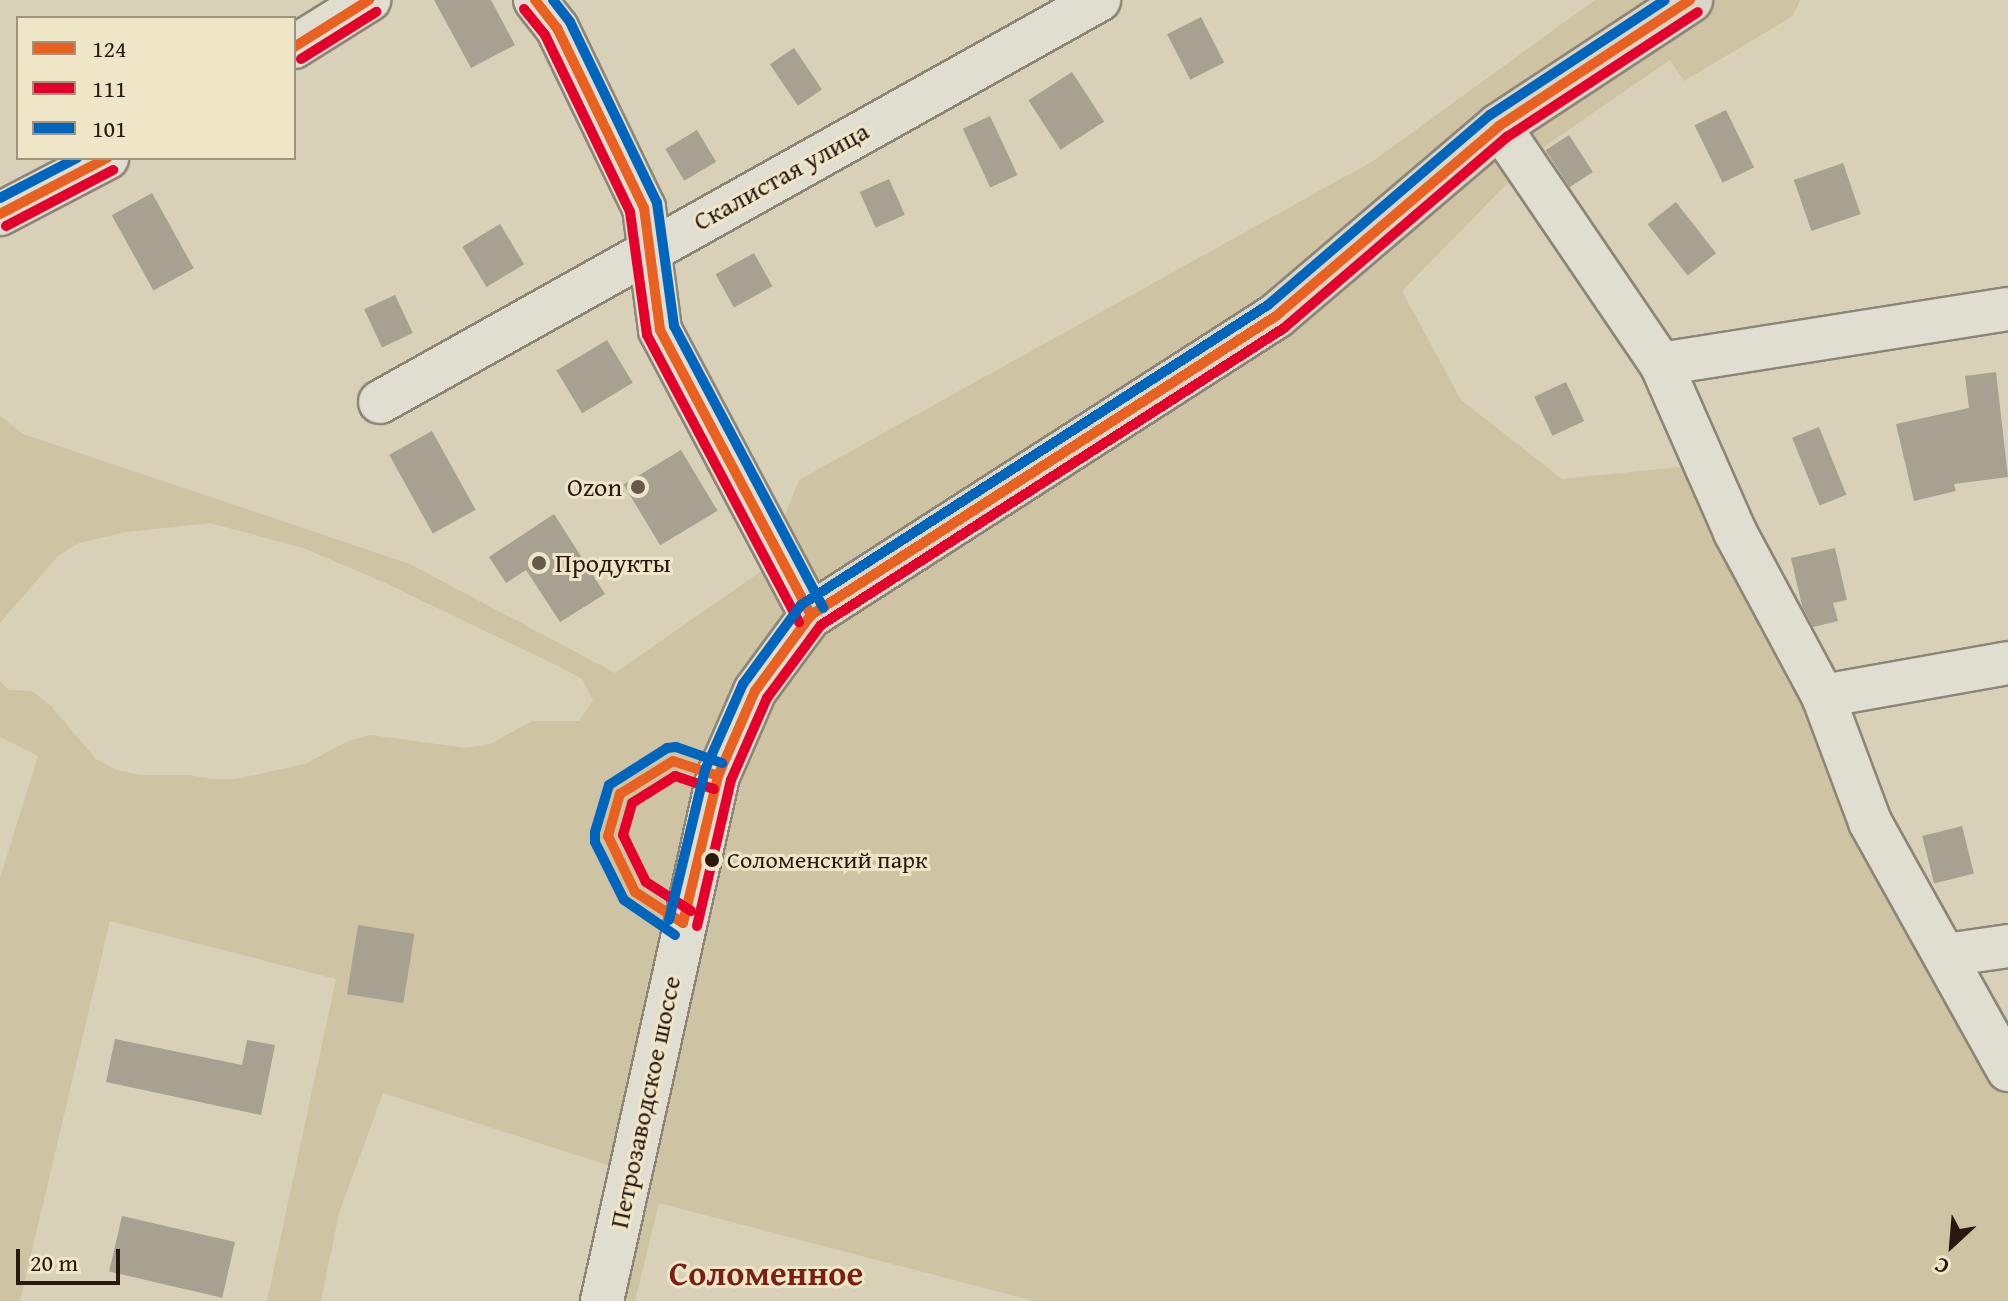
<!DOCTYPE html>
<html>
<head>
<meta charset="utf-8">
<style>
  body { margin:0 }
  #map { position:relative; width:2008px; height:1301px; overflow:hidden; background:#d8d1b8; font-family:"Gentium Book Plus",serif }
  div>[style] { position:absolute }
  .green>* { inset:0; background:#cec3a2 }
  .building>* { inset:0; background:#a6a190; transform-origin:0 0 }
  .roads { filter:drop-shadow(2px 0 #8d8677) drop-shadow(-2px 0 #8d8677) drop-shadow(0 2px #8d8677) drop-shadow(0 -2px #8d8677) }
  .minor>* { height:42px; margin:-21px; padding:0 21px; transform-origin:21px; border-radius:21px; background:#e0ddd1 }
  .major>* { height:44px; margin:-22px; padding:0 22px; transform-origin:22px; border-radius:22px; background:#dbd7c8 }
  .bus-1>* { height:10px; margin:-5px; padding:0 5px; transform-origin:5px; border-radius:5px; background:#e86121 }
  .bus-2>* { height:10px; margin:-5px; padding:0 5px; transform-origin:5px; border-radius:5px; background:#e4002b }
  .bus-3>* { height:10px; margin:-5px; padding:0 5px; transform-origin:5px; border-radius:5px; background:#0065bd }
  .dots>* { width:22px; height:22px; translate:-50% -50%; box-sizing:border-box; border:4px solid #efe6c8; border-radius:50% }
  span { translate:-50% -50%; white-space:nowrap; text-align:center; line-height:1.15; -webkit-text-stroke:6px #efe6c8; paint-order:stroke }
  .bus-label { font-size:24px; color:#2b1911 }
  .left { translate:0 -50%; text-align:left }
  .street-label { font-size:26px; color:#2b1911 }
  .poi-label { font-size:26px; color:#2b1911 }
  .right { translate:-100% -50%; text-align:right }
  .district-label { font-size:34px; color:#7a1f14; font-weight:700 }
  .legend { position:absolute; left:16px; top:16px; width:280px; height:144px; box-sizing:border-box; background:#efe6c8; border:2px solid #a1947f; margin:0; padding:10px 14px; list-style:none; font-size:24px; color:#2b1911 }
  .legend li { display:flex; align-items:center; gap:16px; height:40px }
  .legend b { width:40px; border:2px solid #a1947f }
  .north { position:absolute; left:1912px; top:1205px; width:80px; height:80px; -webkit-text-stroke:6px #efe6c8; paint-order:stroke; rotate:206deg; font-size:22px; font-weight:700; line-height:32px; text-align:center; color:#2b1911 }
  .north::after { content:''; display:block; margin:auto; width:28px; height:36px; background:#2b1911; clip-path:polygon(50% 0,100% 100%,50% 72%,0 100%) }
  .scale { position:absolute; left:16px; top:1249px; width:104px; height:36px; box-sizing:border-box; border:4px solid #2b1911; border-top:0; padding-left:10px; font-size:24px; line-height:28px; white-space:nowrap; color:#2b1911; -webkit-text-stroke:6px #efe6c8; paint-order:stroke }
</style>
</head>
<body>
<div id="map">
  <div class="green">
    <div style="clip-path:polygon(1595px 0,1800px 0,1793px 16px,1684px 81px,1670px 60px,1542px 148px,1402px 291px,1461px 400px,1562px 479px,1721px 463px,1925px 896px,2008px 1028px,2008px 1301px,1034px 1301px,659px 1203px,635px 1301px,588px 1301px,620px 1169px,383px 1093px,339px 1213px,321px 1301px,267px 1301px,336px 979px,110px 921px,20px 1301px,0 1301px,0 878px,38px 756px,0 737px,0 681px,9px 690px,32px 691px,51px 706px,96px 759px,117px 770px,140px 775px,189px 775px,212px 779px,236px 779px,305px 764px,348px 741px,371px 735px,466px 748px,490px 744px,532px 721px,579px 721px,593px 701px,582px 679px,560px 667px,381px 581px,303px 548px,210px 523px,126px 532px,79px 543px,58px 556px,0 623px,0 416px,23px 434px,410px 564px,615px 673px,763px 570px,799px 480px,1373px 161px)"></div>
  </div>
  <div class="building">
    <div style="clip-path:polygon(434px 0,491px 0,515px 45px,471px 68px)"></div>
    <div style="left:1201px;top:17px;width:51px;height:38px;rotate:63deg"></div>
    <div style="left:794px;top:48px;width:50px;height:29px;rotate:56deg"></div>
    <div style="left:1072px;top:72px;width:59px;height:52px;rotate:57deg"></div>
    <div style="left:1726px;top:110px;width:64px;height:35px;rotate:64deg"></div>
    <div style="left:990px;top:116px;width:65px;height:30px;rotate:65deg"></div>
    <div style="left:697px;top:130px;width:37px;height:37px;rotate:59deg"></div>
    <div style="left:1569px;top:135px;width:44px;height:28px;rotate:57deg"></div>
    <div style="left:1843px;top:163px;width:54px;height:52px;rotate:71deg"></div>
    <div style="left:889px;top:179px;width:39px;height:32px;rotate:66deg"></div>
    <div style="left:152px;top:193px;width:86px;height:46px;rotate:61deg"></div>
    <div style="left:1676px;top:202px;width:65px;height:36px;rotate:52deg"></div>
    <div style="left:500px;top:224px;width:47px;height:44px;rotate:59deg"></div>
    <div style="left:754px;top:253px;width:38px;height:44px;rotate:61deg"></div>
    <div style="left:395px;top:295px;width:42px;height:34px;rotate:65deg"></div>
    <div style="left:607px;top:340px;width:50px;height:59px;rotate:59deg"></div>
    <div style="clip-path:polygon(1996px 372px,2008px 477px,1954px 484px,1956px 491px,1914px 501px,1896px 424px,1969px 408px,1965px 376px)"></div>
    <div style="left:1566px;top:382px;width:43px;height:35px;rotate:65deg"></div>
    <div style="left:1819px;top:427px;width:73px;height:29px;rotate:68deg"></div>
    <div style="left:432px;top:431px;width:90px;height:49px;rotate:61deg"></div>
    <div style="left:681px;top:450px;width:71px;height:67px;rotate:59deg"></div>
    <div style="clip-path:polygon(554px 514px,605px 594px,560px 622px,526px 570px,506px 583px,489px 557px)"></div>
    <div style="clip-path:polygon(1835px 548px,1847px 600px,1833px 603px,1838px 621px,1813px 627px,1802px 606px,1791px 558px)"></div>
    <div style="left:1962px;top:826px;width:49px;height:41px;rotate:76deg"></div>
    <div style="left:358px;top:925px;width:57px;height:70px;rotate:9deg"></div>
    <div style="clip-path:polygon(115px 1039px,242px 1065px,247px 1040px,275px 1045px,261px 1115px,106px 1082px)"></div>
    <div style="left:122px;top:1216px;width:116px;height:57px;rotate:13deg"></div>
  </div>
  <div class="roads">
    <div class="minor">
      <div style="left:535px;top:0;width:36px;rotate:52deg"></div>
      <div style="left:557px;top:28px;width:200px;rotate:64.2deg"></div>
      <div style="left:644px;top:208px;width:123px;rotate:82.5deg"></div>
      <div style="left:660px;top:330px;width:323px;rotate:62.1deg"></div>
      <div style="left:811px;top:615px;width:94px;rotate:126.4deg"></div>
      <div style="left:755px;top:691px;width:93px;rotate:113.5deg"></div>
      <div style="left:718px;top:776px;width:538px;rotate:102.46deg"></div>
      <div style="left:294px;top:47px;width:89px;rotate:-32.1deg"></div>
      <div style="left:1499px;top:126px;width:288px;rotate:55.8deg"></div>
      <div style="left:1661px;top:364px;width:184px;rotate:66.2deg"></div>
      <div style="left:1735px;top:532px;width:186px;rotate:61.8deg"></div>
      <div style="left:1823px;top:696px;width:134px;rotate:69.5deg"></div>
      <div style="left:1870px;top:822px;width:284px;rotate:60.9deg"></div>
      <div style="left:0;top:214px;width:121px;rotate:-27.6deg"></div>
      <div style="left:1661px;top:364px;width:351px;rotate:-9deg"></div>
      <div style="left:380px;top:402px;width:824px;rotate:-29.21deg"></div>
      <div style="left:1823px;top:696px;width:188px;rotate:-10.1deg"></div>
      <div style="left:1946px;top:955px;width:63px;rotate:-8.3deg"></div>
    </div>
    <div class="major">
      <div style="left:811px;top:615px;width:553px;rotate:-32.74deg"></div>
      <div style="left:1276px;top:316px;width:293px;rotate:-40.4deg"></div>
      <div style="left:1499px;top:126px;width:229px;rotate:-33.4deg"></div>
    </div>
  </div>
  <div class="bus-1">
    <div style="left:535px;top:0;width:36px;rotate:52deg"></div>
    <div style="left:557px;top:28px;width:200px;rotate:64.2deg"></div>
    <div style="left:644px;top:208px;width:123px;rotate:82.5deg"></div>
    <div style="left:660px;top:330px;width:323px;rotate:62.1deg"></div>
    <div style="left:294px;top:47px;width:89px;rotate:-32.1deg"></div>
    <div style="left:0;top:214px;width:121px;rotate:-27.6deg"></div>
    <div style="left:683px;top:923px;width:151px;rotate:-76.6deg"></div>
    <div style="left:718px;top:776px;width:93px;rotate:-66.5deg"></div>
    <div style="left:755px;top:691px;width:94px;rotate:-53.6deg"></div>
    <div style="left:811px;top:615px;width:553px;rotate:-32.74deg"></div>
    <div style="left:1276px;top:316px;width:293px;rotate:-40.4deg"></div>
    <div style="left:1499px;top:126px;width:229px;rotate:-33.4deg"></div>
    <div style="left:683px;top:923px;width:57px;rotate:-147.1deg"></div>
    <div style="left:635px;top:892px;width:62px;rotate:-115.7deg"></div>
    <div style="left:608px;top:836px;width:44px;rotate:-74.1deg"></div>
    <div style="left:620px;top:794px;width:62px;rotate:-31.9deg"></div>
    <div style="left:673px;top:761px;width:47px;rotate:18.4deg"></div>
  </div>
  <div class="bus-2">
    <div style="left:524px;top:9px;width:33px;rotate:51deg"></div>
    <div style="left:545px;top:35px;width:196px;rotate:64.3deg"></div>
    <div style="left:630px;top:212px;width:124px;rotate:82.1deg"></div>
    <div style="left:647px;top:335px;width:325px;rotate:62.1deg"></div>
    <div style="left:301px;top:59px;width:89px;rotate:-32.1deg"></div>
    <div style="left:6px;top:226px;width:121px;rotate:-27.6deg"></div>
    <div style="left:691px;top:911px;width:54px;rotate:-147.2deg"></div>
    <div style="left:646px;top:882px;width:52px;rotate:-116.1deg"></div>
    <div style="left:623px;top:835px;width:33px;rotate:-74deg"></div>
    <div style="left:632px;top:803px;width:51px;rotate:-32.1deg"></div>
    <div style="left:675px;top:776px;width:41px;rotate:18.4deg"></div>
    <div style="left:697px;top:926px;width:150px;rotate:-76.9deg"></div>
    <div style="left:731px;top:780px;width:90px;rotate:-66.3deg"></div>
    <div style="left:767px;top:698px;width:91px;rotate:-53.5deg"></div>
    <div style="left:821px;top:625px;width:550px;rotate:-32.68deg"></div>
    <div style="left:1284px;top:328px;width:294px;rotate:-40.6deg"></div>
    <div style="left:1507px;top:137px;width:228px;rotate:-33.2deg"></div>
  </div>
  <div class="bus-3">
    <div style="left:553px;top:0;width:28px;rotate:52deg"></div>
    <div style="left:570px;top:22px;width:201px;rotate:64.3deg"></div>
    <div style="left:657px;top:203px;width:124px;rotate:82.1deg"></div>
    <div style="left:674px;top:326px;width:319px;rotate:62.1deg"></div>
    <div style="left:0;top:198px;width:87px;rotate:-27.5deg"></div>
    <div style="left:669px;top:920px;width:154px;rotate:-76.5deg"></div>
    <div style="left:705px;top:770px;width:94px;rotate:-66.2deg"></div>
    <div style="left:743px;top:684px;width:98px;rotate:-53.7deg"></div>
    <div style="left:801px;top:605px;width:555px;rotate:-32.72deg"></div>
    <div style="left:1268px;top:305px;width:292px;rotate:-40.6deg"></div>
    <div style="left:1490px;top:115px;width:209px;rotate:-33.3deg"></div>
    <div style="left:675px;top:935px;width:62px;rotate:-145.5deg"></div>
    <div style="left:624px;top:900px;width:65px;rotate:-116.6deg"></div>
    <div style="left:595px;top:842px;width:10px;rotate:-90deg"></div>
    <div style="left:595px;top:832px;width:49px;rotate:-73.4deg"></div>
    <div style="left:609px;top:785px;width:69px;rotate:-32.5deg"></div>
    <div style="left:667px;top:748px;width:9px;rotate:-6deg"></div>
    <div style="left:676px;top:747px;width:49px;rotate:19.2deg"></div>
  </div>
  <div class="dots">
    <div style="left:638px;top:487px;background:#68594b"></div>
    <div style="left:539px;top:563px;background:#68594b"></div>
    <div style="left:712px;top:860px;background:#2b1911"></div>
  </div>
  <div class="bus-label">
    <span class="left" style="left:727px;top:860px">Соломенский парк</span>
  </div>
  <div class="street-label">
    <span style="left:781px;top:176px;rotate:-29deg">Скалистая улица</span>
    <span style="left:645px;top:1102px;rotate:-78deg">Петрозаводское шоссе</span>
  </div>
  <div class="poi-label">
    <span class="right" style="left:622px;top:487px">Ozon</span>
    <span class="left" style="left:555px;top:563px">Продукты</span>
  </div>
  <div class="district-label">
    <span style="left:766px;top:1273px">Соломенное</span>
  </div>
  <ul class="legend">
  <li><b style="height:10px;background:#e86121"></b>124</li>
  <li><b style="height:10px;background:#e4002b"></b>111</li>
  <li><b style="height:10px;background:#0065bd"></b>101</li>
  </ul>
  <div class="north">С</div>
  <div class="scale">20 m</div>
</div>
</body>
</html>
